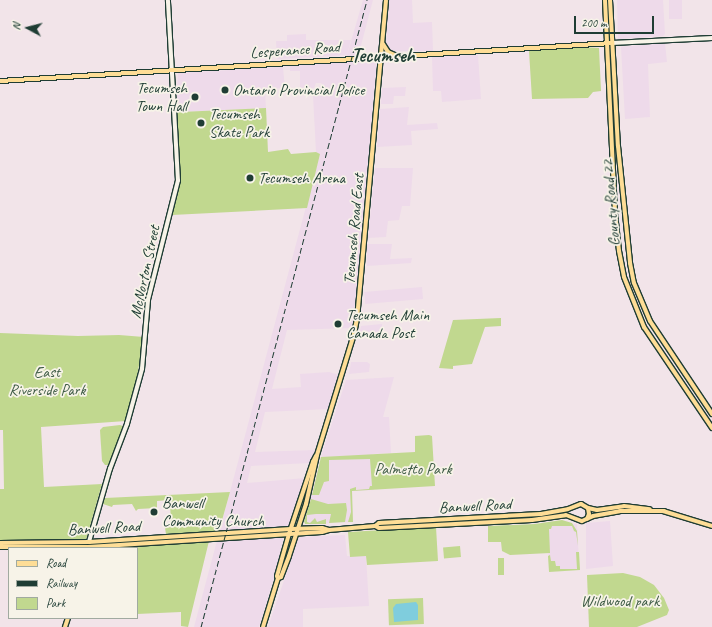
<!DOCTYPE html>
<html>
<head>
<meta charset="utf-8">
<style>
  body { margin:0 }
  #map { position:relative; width:712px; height:627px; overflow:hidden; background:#f2e4e9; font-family:Caveat,sans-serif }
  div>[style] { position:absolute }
  .built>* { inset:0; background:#eedaea; transform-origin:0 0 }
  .green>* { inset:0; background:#c1d88f; transform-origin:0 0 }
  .water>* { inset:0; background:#7fcddd }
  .roads { filter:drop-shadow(1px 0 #1f3d34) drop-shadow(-1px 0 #1f3d34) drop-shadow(0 1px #1f3d34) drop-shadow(0 -1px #1f3d34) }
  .minor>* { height:3.5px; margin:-1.75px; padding:0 1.75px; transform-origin:1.75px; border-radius:1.75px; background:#f7f3e8 }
  .major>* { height:4px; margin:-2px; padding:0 2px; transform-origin:2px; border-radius:2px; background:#fedd96 }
  .rail>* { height:1px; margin-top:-0.5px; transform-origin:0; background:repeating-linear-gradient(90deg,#1f3d34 0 6px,transparent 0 9px) }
  .dots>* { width:11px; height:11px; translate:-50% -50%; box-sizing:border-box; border:2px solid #f7f3e8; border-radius:50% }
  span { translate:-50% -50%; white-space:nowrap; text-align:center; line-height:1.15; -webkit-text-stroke:3.5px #f7f3e8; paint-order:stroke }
  .street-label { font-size:16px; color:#1f3d34 }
  .poi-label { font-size:16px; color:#1f3d34 }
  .right { translate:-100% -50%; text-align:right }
  .left { translate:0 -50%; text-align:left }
  .park-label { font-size:16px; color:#3f5c46 }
  .district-label { font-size:20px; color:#1f3d34; font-weight:700 }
  .legend { position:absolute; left:8px; top:547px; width:130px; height:72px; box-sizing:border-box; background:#f7f3e8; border:1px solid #a1aaa0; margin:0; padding:5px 7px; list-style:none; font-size:12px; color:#1f3d34 }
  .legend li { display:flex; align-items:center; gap:8px; height:20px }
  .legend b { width:20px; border:1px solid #a1aaa0 }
  .north { position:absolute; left:8px; top:8px; width:40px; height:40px; -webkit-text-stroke:3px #f7f3e8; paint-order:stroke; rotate:277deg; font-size:11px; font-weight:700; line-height:16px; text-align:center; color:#1f3d34 }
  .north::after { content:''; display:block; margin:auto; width:14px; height:18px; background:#1f3d34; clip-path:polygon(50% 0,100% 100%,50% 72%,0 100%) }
  .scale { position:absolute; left:574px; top:16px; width:80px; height:18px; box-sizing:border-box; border:2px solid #1f3d34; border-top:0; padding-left:5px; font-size:12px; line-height:14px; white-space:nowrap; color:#1f3d34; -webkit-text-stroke:3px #f7f3e8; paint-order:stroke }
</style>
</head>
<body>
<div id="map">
  <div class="built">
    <div style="clip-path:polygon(363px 0,373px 0,358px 57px,376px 57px,376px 73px,353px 328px,287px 330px,272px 389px,301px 387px,300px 374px,329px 372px,339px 375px,328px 409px,265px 412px,255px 452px,315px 450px,310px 463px,251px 466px,247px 483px,305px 478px,288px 528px,234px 531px,232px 539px,280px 537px,283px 539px,281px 555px,259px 627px,194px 627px,320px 154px,316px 152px,313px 96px,322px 83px,316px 83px,314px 88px,300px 88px,300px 71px,290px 71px,290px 66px,345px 62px)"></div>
    <div style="clip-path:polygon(389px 0,412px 0,413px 23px,432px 22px,433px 51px,391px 51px,386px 45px)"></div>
    <div style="clip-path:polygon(617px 0,663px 0,665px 34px,663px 36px,618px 39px)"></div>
    <div style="left:669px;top:0;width:13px;height:19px"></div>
    <div style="clip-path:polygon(306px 34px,306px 40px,351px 40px,347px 55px,277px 59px,276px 41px,287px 41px,287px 35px)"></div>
    <div style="clip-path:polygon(665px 43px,667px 62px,648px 64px,650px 117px,625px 119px,621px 47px)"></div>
    <div style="clip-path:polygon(478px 55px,481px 99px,442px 102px,441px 91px,433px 91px,432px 57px)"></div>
    <div style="clip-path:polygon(281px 67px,283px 68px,285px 88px,265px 89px,266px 108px,180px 112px,180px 109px,176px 109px,178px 73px)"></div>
    <div style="clip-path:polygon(406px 87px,405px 96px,394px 96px,393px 104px,381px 104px,382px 88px)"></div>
    <div style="clip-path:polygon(409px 107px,407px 125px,437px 123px,438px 129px,411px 131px,412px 145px,377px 147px,380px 109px)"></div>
    <div style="clip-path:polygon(375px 168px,413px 168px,410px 206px,402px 206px,399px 220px,388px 221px,386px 237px,368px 238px)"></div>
    <div style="clip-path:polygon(367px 244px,392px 244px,390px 259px,412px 258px,411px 263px,367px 266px)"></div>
    <div style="left:422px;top:287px;width:12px;height:58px;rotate:85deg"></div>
    <div style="clip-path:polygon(382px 324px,382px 331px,379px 333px,359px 334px,361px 326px)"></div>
    <div style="clip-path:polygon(351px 362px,367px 362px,370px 364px,369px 372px,349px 374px)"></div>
    <div style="clip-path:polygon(394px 377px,383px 417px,389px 417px,391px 453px,372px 454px,374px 490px,351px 491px,353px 522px,305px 524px,304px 521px,321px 457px,346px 380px)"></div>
    <div style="clip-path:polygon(610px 521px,613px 566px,586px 569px,586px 523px)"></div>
    <div style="left:577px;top:524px;width:45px;height:30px;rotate:87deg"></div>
    <div style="clip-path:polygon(345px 535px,347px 556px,366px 556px,369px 606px,303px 609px,303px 627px,268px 627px,299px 537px)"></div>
  </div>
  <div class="green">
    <div style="clip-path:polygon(583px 47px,599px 48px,601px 91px,593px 92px,588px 98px,532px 99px,529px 51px)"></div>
    <div style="clip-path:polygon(266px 108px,268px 152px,288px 149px,291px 154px,316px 152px,320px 154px,307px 208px,172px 215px,178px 194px,180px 176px,176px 109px,180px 109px,181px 112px)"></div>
    <div style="clip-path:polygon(501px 318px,501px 326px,485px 327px,472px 364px,453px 366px,453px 369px,439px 368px,453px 320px)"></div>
    <div style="clip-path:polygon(0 333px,78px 336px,119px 335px,144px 337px,136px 382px,126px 421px,41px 427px,44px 487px,102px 484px,86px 540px,0 540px,0 489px,4px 489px,3px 430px,0 430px)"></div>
    <div style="clip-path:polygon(120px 425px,123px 426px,119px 439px,108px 465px,105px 465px,102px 461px,100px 430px,103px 427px)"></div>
    <div style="clip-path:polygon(429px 435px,432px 436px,435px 486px,352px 491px,353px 522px,348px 522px,351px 512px,350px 489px,356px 487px,356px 490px,369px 489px,370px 486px,372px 486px,370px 459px,329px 460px,329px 481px,324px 482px,319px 495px,312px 495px,321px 457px,415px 452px,415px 436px)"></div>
    <div style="clip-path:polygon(230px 492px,219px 531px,166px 534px,165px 528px,171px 527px,170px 500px,157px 501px,157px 508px,138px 509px,136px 511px,132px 504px,113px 505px,112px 507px,103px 504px,105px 498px)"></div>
    <div style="clip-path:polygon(311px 499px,328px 504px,346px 503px,347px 510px,345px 522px,329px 523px,331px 514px,316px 514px,307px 515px,307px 522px,310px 523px,315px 518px,317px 522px,326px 519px,326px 524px,305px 524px,304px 521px)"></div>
    <div style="clip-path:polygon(562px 520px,572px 523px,577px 531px,578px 546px,576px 532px,574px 531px,572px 526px,552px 526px,551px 529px,549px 529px,550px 553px,510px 555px,502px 551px,501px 542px,488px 542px,488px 526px,535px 524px)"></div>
    <div style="clip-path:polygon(436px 527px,438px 561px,367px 565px,366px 556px,350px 557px,348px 532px)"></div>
    <div style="clip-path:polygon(209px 541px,188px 627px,181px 626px,181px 612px,137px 614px,137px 548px,113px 548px)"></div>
    <div style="left:460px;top:546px;width:11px;height:17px;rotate:85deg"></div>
    <div style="clip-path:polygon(576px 552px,579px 552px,580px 570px,549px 572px,548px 556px,550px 555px,551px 561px,555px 561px,556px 566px,560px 566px,560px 569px,577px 569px)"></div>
    <div style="left:498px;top:558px;width:6px;height:17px"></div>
    <div style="clip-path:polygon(623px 573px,640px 577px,654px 585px,664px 598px,669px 610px,667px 615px,637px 627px,589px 627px,587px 575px)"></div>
    <div style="left:423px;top:598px;width:26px;height:35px;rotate:88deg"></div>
  </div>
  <div class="water">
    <div style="clip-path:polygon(416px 602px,418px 605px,418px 620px,394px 622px,393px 608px,396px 604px)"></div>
  </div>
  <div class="roads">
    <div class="minor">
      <div style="left:612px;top:43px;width:100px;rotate:-2.9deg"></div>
      <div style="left:89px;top:542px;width:76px;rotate:-74deg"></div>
      <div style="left:110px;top:469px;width:48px;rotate:-69.3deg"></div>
      <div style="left:127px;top:424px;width:57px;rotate:-74.7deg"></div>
      <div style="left:142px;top:369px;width:69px;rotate:-85deg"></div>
      <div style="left:148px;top:300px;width:123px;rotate:-75.9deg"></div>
      <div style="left:178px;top:181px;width:181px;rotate:-93.2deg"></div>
    </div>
    <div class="major">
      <div style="left:605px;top:0;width:213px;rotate:87.3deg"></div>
      <div style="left:615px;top:213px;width:38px;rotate:84deg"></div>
      <div style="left:619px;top:251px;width:26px;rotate:79deg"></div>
      <div style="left:624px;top:277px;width:54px;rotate:68.2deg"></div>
      <div style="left:644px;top:327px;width:122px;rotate:56deg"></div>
      <div style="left:610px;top:0;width:146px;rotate:86.9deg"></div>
      <div style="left:618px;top:146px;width:118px;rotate:84.1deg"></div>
      <div style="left:630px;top:263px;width:20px;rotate:79deg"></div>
      <div style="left:634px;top:283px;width:41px;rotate:67.2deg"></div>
      <div style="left:650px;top:321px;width:112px;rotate:56.3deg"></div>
      <div style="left:383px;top:44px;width:9px;rotate:58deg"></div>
      <div style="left:388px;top:52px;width:10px;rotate:24deg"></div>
      <div style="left:0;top:81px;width:613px;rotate:-3.55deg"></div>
      <div style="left:588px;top:508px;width:9px;rotate:13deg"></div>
      <div style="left:597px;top:510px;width:27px;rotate:-8deg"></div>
      <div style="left:624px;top:506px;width:26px;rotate:7deg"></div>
      <div style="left:663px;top:511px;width:51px;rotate:17deg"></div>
      <div style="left:375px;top:526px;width:4px;rotate:27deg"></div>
      <div style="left:379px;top:528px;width:153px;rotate:-3deg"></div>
      <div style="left:532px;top:520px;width:34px;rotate:-8deg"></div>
      <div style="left:566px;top:515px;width:17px;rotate:21deg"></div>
      <div style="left:582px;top:521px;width:12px;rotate:-24deg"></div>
      <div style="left:593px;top:516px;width:27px;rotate:-10deg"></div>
      <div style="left:620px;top:511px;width:44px"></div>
      <div style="left:0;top:543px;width:89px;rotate:-0.6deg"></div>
      <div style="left:89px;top:542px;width:202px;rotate:-3.7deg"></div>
      <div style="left:291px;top:529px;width:31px;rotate:-2deg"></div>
      <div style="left:322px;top:528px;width:7px;rotate:16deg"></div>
      <div style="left:0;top:547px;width:88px"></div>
      <div style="left:88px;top:547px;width:234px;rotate:-3.7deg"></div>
      <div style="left:322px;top:532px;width:7px;rotate:-16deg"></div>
      <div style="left:329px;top:530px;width:46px;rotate:-5deg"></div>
      <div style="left:375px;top:526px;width:5px;rotate:-37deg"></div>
      <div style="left:379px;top:523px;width:162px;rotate:-3.2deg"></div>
      <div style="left:541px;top:514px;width:27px;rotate:-10deg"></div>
      <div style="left:568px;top:509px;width:14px;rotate:-21deg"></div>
      <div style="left:581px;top:504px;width:8px;rotate:30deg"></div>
      <div style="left:588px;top:508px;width:6px;rotate:81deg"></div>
      <div style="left:589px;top:514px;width:5px;rotate:112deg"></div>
      <div style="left:278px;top:578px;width:3px;rotate:-18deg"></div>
      <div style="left:281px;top:577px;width:22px;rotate:-69deg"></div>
      <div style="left:289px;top:556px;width:55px;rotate:-71.9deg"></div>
      <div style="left:306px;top:504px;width:50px;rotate:-77.3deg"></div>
      <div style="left:317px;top:455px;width:127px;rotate:-73deg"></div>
      <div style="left:354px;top:334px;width:15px;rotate:-79deg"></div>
      <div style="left:357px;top:319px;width:320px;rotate:-84.8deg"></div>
      <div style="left:65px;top:627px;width:9px;rotate:-72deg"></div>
      <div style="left:263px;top:627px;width:51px;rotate:-73deg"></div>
      <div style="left:278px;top:578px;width:2px;rotate:-117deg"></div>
      <div style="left:277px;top:576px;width:44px;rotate:-74.1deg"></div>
      <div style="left:289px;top:534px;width:76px;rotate:-71.6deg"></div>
      <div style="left:313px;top:462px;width:7px;rotate:-63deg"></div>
    </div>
  </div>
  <div class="rail">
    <div style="left:201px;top:627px;width:649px;rotate:-75.17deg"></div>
  </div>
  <div class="dots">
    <div style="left:225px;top:90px;background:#1f3d34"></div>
    <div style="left:195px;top:97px;background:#1f3d34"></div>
    <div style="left:201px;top:123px;background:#1f3d34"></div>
    <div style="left:250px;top:178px;background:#1f3d34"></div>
    <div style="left:338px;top:324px;background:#1f3d34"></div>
    <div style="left:154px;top:512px;background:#1f3d34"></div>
  </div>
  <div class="street-label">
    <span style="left:295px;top:50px;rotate:-4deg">Lesperance Road</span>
    <span style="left:611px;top:203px;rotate:-95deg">County Road 22</span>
    <span style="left:354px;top:229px;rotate:-85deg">Tecumseh Road East</span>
    <span style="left:145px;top:272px;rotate:-78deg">McNorton Street</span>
    <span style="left:475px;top:506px;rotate:-3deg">Banwell Road</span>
    <span style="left:104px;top:528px;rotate:-3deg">Banwell Road</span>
  </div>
  <div class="poi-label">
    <span class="right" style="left:187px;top:97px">Tecumseh<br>Town Hall</span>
    <span class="left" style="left:233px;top:90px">Ontario Provincial Police</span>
    <span class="left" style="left:209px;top:123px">Tecumseh<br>Skate Park</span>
    <span class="left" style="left:258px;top:178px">Tecumseh Arena</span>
    <span class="left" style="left:346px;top:324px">Tecumseh Main<br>Canada Post</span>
    <span class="left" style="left:162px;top:512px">Banwell<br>Community Church</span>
  </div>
  <div class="park-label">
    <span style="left:47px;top:381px">East<br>Riverside Park</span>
    <span style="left:413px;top:469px">Palmetto Park</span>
    <span style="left:620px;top:601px">Wildwood park</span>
  </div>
  <div class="district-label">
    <span style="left:383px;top:55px">Tecumseh</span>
  </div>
  <ul class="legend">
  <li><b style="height:5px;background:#fedd96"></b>Road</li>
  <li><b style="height:5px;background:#1f3d34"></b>Railway</li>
  <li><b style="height:11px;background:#c1d88f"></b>Park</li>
  </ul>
  <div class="north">N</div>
  <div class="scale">200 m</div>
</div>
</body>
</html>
